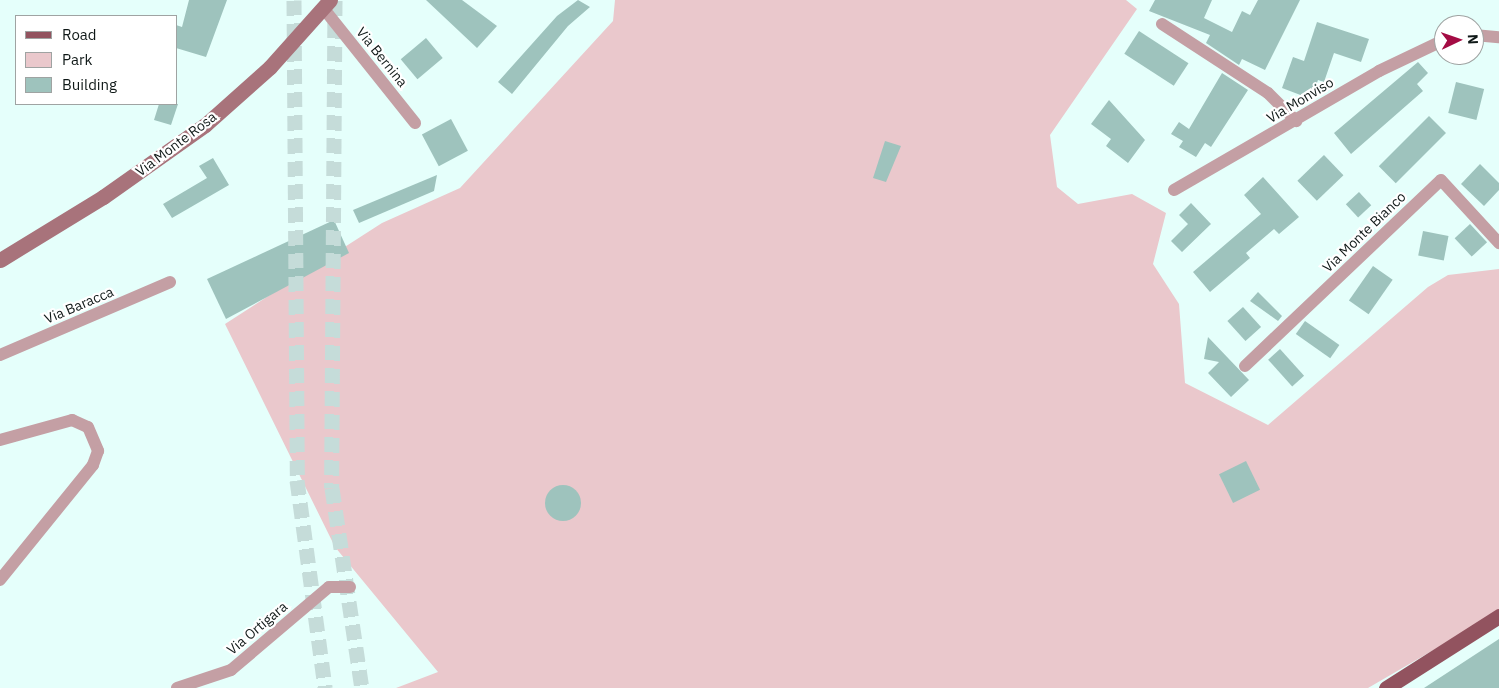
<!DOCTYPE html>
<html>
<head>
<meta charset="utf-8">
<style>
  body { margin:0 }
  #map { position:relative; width:1499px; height:688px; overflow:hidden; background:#e5fffb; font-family:"IBM Plex Sans",sans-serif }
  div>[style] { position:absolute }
  .green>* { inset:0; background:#eac8cc }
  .building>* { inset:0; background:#9ec3bd; transform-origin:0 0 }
  .round { border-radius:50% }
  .highway-tunnel>* { height:15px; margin-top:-7.5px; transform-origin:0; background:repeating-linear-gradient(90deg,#c5dcd9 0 15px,transparent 0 23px) }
  .street>* { height:12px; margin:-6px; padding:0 6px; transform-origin:6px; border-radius:6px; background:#c49fa4 }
  .secondary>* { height:15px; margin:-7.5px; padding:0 7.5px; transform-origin:7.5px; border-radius:7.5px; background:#a8737b }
  .primary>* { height:15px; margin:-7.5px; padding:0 7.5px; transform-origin:7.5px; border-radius:7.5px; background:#92535f }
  span { translate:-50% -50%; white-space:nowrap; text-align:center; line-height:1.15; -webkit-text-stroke:4.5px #fff; paint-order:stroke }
  .street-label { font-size:14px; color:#0f1817 }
  .legend { position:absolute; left:15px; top:15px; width:162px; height:90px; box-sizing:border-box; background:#fff; border:1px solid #9fa3a2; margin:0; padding:6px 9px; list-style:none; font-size:15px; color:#0f1817 }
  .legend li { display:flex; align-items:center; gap:10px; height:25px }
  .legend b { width:25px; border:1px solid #9fa3a2 }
  .north { position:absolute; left:1434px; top:15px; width:50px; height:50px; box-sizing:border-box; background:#fff; border:1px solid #9fa3a2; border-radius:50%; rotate:87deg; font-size:14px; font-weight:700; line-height:20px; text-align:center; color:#0f1817 }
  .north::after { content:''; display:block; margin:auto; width:18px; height:22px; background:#a40c44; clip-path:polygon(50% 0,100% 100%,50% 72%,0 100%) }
</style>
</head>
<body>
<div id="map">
  <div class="green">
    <div style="clip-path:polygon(615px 0,1126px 0,1137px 9px,1050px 135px,1057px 187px,1078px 204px,1132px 194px,1166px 213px,1153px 264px,1179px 304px,1185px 383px,1268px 425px,1428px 287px,1448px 275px,1499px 269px,1499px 612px,1368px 688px,396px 688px,438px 672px,335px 547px,225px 324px,382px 223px,460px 188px,613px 21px)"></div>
  </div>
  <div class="building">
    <div style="clip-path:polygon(189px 0,227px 0,206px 57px,176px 48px,176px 25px,182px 27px)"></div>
    <div style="clip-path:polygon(426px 0,462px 0,497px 26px,477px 48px)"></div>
    <div style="clip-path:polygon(578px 0,590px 7px,568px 26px,512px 94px,498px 82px,557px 16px)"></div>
    <div style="clip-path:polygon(1155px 0,1212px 0,1204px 18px,1232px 32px,1242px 11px,1250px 15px,1258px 0,1300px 0,1265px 70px,1242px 59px,1239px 65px,1206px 43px,1210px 35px,1149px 11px)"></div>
    <div style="clip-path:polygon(1317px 22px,1369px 39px,1361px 62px,1334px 53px,1324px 82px,1318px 80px,1311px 99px,1282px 88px,1293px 57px,1304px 61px)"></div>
    <div style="left:1139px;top:31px;width:59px;height:27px;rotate:33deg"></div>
    <div style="left:426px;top:38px;width:26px;height:33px;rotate:50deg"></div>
    <div style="clip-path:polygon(1418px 62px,1428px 73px,1417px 84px,1423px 91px,1351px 154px,1334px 133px)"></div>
    <div style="clip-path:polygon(1222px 73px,1248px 90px,1211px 147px,1205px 143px,1196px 157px,1179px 147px,1183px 141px,1171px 134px,1179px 122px,1189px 129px)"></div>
    <div style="left:1456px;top:82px;width:29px;height:32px;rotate:14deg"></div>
    <div style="clip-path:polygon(1109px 100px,1145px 140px,1128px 163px,1106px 146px,1111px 139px,1091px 124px)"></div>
    <div style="clip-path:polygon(159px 104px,178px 104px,171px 125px,154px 120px)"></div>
    <div style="left:1429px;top:116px;width:24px;height:71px;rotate:45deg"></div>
    <div style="left:451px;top:119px;width:36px;height:33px;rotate:62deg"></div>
    <div style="clip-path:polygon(885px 141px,901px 146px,886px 182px,873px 178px)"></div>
    <div style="left:1324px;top:155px;width:28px;height:37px;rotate:46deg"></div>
    <div style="clip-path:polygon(213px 158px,229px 185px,172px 218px,163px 204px,207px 178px,199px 166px)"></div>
    <div style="clip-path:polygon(1480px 164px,1499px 183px,1499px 190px,1484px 206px,1461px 184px)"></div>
    <div style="clip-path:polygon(437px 175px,434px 191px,359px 223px,353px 210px)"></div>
    <div style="clip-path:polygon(1263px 177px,1299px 217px,1279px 234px,1274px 229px,1246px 253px,1250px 258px,1210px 292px,1193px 272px,1261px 214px,1244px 195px)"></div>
    <div style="left:1359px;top:192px;width:18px;height:18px;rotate:47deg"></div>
    <div style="clip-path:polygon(1191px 203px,1211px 224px,1182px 252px,1171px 241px,1188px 224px,1179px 215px)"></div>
    <div style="clip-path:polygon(334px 220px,349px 253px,226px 319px,207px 279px)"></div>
    <div style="left:1470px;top:224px;width:25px;height:21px;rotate:47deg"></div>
    <div style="left:1423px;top:231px;width:26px;height:25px;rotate:11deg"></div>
    <div style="left:1373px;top:266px;width:24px;height:42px;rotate:35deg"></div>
    <div style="clip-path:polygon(1258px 292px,1282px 316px,1278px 321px,1250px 301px)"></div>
    <div style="left:1243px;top:307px;width:27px;height:21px;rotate:48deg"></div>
    <div style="left:1305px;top:321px;width:42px;height:16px;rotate:35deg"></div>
    <div style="clip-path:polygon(1208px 337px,1249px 380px,1231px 397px,1208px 373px,1219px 362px,1204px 359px)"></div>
    <div style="left:1280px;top:349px;width:36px;height:16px;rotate:48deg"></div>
    <div style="left:1246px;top:461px;width:32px;height:30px;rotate:64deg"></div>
    <div class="round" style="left:545px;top:485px;width:36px;height:36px"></div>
    <div style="clip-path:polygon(1499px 639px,1499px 688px,1424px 688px,1476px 654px)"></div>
  </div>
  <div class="highway-tunnel">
    <div style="left:294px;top:0;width:480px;rotate:89.6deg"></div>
    <div style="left:297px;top:480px;width:210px;rotate:82.3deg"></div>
    <div style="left:335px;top:0;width:488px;rotate:90.4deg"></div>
    <div style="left:332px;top:488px;width:202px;rotate:81.5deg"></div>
  </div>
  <div class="street">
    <div style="left:324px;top:9px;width:146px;rotate:51.4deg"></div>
    <div style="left:1162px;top:24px;width:126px;rotate:33.1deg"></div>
    <div style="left:1268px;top:93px;width:40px;rotate:45deg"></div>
    <div style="left:1474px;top:35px;width:25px;rotate:5deg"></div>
    <div style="left:1174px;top:190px;width:237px;rotate:-30.1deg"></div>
    <div style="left:1379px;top:71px;width:72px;rotate:-25.5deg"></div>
    <div style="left:0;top:355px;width:185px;rotate:-23.2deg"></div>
    <div style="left:1245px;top:366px;width:270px;rotate:-43.5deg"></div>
    <div style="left:1441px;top:180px;width:86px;rotate:47.4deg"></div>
    <div style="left:0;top:440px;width:75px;rotate:-15.5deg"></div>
    <div style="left:72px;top:420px;width:17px;rotate:24deg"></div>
    <div style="left:88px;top:427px;width:26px;rotate:67deg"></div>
    <div style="left:98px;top:451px;width:15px;rotate:110deg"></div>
    <div style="left:93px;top:465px;width:148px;rotate:129deg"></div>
    <div style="left:177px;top:688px;width:57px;rotate:-18.4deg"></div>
    <div style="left:231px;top:670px;width:128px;rotate:-40.3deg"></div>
    <div style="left:329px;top:587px;width:21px"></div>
  </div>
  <div class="secondary">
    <div style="left:0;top:260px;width:121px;rotate:-31.5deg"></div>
    <div style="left:103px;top:197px;width:125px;rotate:-35.2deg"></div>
    <div style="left:205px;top:125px;width:87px;rotate:-41.7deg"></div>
    <div style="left:270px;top:67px;width:90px;rotate:-48.2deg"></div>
  </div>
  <div class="primary">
    <div style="left:1386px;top:688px;width:134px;rotate:-32.5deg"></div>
  </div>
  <div class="street-label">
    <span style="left:382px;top:57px;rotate:51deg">Via Bernina</span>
    <span style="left:1300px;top:100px;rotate:-31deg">Via Monviso</span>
    <span style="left:176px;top:144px;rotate:-37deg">Via Monte Rosa</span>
    <span style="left:1364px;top:232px;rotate:-44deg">Via Monte Bianco</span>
    <span style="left:79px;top:305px;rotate:-23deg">Via Baracca</span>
    <span style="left:257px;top:628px;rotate:-40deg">Via Ortigara</span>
  </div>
  <ul class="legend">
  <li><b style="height:6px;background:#92535f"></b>Road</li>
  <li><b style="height:14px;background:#eac8cc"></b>Park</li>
  <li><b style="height:14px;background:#9ec3bd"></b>Building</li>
  </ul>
  <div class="north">N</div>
</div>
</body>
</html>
